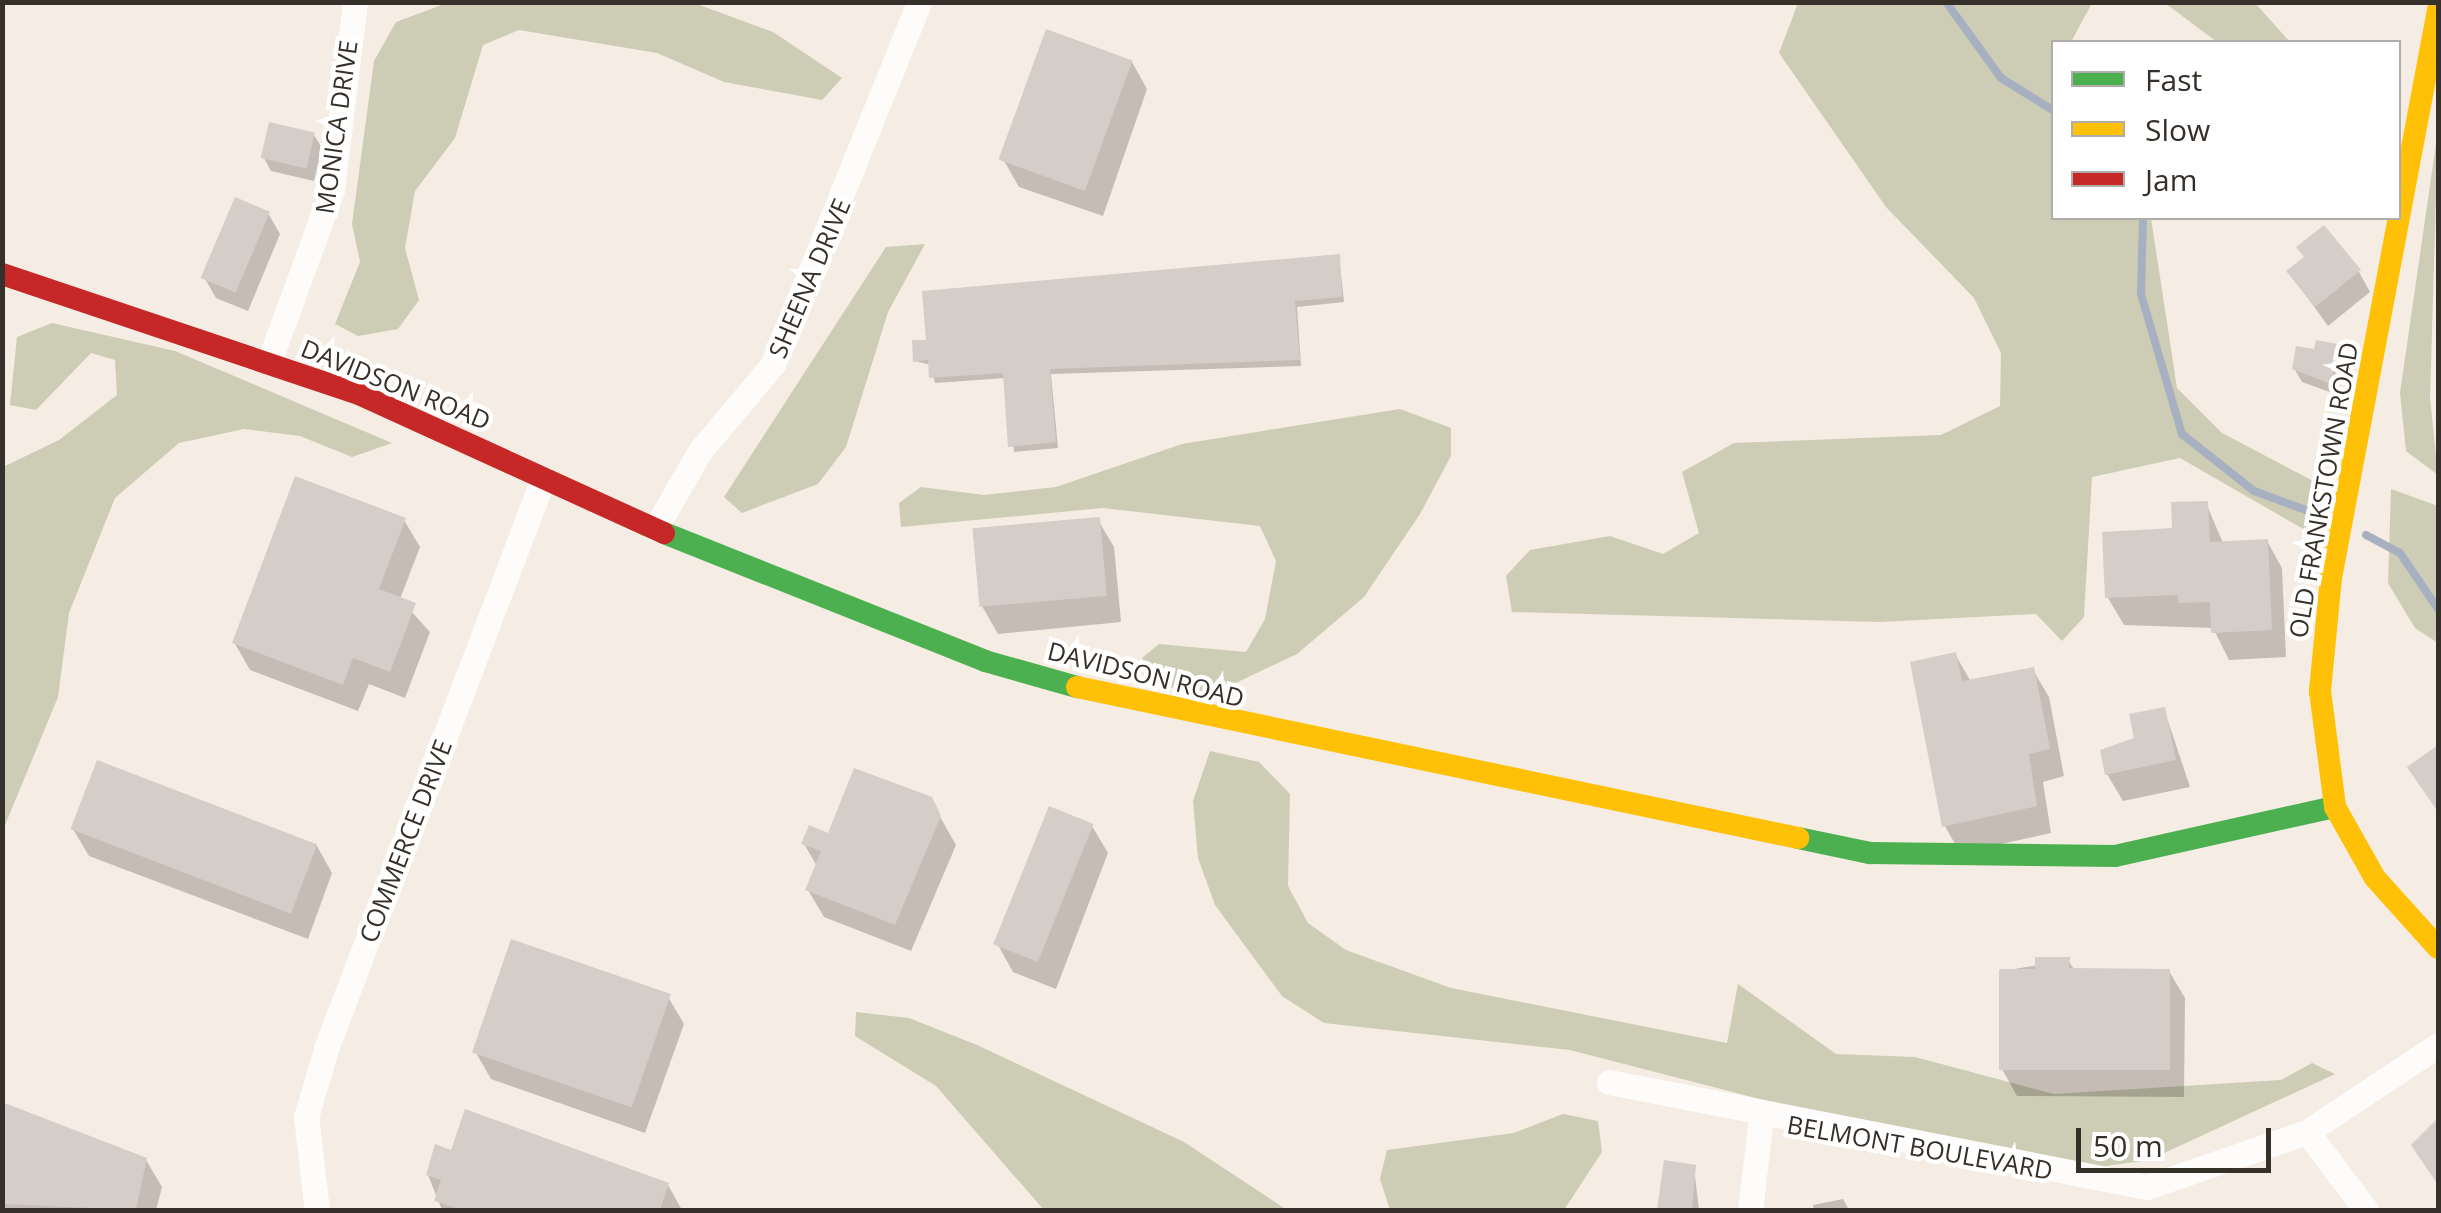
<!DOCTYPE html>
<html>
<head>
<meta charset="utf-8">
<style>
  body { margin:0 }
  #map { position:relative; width:2441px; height:1213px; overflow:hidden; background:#f5ece3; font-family:"Open Sans",sans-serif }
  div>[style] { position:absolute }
  .forest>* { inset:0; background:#cdccb5 }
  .shadow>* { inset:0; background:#0003 }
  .stream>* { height:8px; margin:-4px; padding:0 4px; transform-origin:4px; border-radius:4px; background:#a7b0c1 }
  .building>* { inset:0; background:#d5cdc8; transform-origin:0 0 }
  .street>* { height:25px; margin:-12.5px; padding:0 12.5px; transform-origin:12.5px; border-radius:12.5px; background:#fefcfb }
  .fast>* { height:22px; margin:-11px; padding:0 11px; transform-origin:11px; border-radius:11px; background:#4caf50 }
  .slow>* { height:22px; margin:-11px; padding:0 11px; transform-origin:11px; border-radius:11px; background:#ffc107 }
  .jam>* { height:22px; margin:-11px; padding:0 11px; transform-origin:11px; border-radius:11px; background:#c62828 }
  span { translate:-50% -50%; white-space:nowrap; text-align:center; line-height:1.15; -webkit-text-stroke:9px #fff; paint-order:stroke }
  .street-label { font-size:25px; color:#36302a }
  .frame { position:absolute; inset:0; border:5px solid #36302a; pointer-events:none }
  .legend { position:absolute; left:2051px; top:40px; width:350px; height:180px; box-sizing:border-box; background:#fff; border:2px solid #afacaa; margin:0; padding:12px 18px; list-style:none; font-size:30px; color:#36302a }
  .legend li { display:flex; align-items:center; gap:20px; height:50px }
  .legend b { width:50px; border:2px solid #afacaa }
  .scale { position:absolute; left:2076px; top:1128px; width:195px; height:45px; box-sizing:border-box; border:5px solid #36302a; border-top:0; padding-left:12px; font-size:30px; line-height:35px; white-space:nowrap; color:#36302a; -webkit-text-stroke:8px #fff; paint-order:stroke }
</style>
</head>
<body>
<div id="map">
  <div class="forest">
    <div style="clip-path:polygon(447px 3px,694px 3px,773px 32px,842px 78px,822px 100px,724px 82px,657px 53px,519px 30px,483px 45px,455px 138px,415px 191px,405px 248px,419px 300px,398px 329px,358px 336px,335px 324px,360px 262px,352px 224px,374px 61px,396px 22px)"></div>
    <div style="clip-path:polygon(1798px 3px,2092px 3px,2071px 42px,2054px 42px,2054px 218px,2151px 218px,2177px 388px,2222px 433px,2319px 484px,2305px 530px,2180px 458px,2092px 477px,2084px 617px,2062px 641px,2036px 614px,1880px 622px,1512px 612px,1506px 576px,1530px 550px,1610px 536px,1663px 554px,1699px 533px,1682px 472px,1734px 443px,1941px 435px,2000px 406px,2001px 353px,1974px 298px,1886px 207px,1779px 53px)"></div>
    <div style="clip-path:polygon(2165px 3px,2255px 3px,2290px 42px,2217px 42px)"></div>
    <div style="clip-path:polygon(2438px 130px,2430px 398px,2438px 475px,2406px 451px,2400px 393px)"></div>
    <div style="clip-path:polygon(925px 244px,888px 312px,846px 447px,818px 484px,742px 513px,724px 497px,886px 247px)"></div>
    <div style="clip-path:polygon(52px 323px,175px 351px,392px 443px,352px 457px,300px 436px,244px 429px,179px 443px,115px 498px,69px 613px,58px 697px,3px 830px,3px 467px,59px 440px,117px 395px,115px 360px,91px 353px,36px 410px,10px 405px,17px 337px)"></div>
    <div style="clip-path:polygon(1400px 409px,1451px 428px,1451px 456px,1420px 514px,1364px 597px,1297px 654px,1202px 699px,1157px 682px,1142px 658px,1159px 644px,1246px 652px,1265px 619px,1276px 561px,1260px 526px,1103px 508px,901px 527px,899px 503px,921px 487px,984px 495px,1056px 487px,1182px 444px)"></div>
    <div style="clip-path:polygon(2391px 489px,2438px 506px,2438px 643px,2415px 628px,2388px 583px)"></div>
    <div style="clip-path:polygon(1210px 751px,1259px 762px,1290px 794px,1288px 886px,1308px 923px,1346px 950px,1451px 988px,1727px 1043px,1738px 984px,1836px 1054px,1915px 1057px,2054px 1094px,2281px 1080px,2312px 1063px,2335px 1074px,2149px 1160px,2099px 1167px,1868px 1127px,1570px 1050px,1324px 1023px,1282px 996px,1215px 905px,1198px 858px,1193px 801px)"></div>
    <div style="clip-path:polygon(856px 1012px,909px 1018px,977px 1045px,1184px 1142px,1287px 1210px,1044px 1210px,936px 1086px,855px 1036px)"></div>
    <div style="clip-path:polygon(1563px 1114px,1598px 1121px,1602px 1152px,1564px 1210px,1390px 1210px,1380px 1179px,1387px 1150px,1514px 1133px)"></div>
  </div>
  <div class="shadow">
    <div style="clip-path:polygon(1132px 62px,1147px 89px,1103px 216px,1019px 187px,1003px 159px)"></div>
    <div style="clip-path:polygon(314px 135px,322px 148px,314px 181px,271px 171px,264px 158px)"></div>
    <div style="clip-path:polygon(268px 213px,280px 234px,248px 311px,216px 298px,204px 277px)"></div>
    <div style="clip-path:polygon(1339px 256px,1344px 302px,1297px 307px,1301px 366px,1051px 374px,1058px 448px,1014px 452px,1006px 378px,935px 383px,931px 365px,915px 361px,929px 342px)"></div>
    <div style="clip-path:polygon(2289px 272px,2359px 272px,2370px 292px,2328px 326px)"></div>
    <div style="clip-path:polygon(2336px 346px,2344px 359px,2338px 395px,2302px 382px,2294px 368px)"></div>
    <div style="clip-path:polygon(2206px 503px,2223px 543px,2267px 541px,2282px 568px,2286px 657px,2229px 660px,2213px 628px,2124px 625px,2108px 598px)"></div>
    <div style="clip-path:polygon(404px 520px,420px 547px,400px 599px,430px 632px,405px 698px,369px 684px,358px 711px,250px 670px,234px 642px)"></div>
    <div style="clip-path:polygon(1098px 520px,1114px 547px,1121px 622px,998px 634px,982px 606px)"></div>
    <div style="clip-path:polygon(1955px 654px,1971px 682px,2033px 670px,2049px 697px,2064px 776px,2043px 782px,2051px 833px,1960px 853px,1945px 826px)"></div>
    <div style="clip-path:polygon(2164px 709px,2190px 787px,2123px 801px,2107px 774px)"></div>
    <div style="clip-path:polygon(930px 799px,956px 845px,911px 951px,824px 917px,808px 890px,817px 866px,804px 844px)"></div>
    <div style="clip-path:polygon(1092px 826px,1108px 853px,1056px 989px,1013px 972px,998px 945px)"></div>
    <div style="clip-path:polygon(73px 829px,317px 846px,332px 873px,308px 939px,89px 856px)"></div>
    <div style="clip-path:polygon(2068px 960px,2075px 971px,2169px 971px,2185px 998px,2184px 1097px,2017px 1096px,2002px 1069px,2002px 971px)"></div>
    <div style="clip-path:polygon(668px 997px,684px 1024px,645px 1133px,491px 1079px,475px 1051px)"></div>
    <div style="clip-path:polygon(2px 1105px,146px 1160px,162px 1187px,156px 1210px,2px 1210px)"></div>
    <div style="clip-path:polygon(453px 1153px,668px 1185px,682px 1210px,442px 1210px,428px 1175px)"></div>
    <div style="clip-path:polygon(1666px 1163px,1694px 1167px,1699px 1210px,1660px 1210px)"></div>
    <div style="clip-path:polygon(1843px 1199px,1849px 1210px,1814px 1210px,1813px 1205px)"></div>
  </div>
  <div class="stream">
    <div style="left:1946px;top:2px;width:94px;rotate:54.1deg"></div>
    <div style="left:2001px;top:78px;width:62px;rotate:31.9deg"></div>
    <div style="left:2143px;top:218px;width:76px;rotate:91.5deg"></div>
    <div style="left:2141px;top:294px;width:146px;rotate:73.7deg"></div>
    <div style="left:2182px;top:434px;width:92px;rotate:38.4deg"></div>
    <div style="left:2254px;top:491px;width:64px;rotate:20.1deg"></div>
    <div style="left:2366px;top:535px;width:38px;rotate:28deg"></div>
    <div style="left:2400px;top:553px;width:68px;rotate:55.8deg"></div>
  </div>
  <div class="building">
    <div style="left:1046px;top:29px;width:92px;height:139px;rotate:20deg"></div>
    <div style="left:269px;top:122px;width:47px;height:37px;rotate:13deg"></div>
    <div style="left:235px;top:197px;width:38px;height:88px;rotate:23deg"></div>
    <div style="clip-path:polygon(2324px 225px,2361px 270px,2315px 307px,2286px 271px,2304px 257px,2296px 247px)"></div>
    <div style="clip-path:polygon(1340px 254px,1342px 297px,1295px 301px,1300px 360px,1050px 369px,1056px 442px,1008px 447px,1003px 373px,929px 378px,928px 360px,913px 362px,912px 340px,926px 340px,922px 291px)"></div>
    <div style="clip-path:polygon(2316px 340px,2338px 344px,2331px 384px,2292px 369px,2296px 346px,2314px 349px)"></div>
    <div style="clip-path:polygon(295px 476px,406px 518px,379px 589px,416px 603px,390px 672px,353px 658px,343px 685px,232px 643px)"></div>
    <div style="clip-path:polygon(2208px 501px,2210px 542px,2268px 539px,2272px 630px,2211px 633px,2210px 602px,2178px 603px,2178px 595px,2105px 598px,2102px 532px,2172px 528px,2171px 502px)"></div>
    <div style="left:1100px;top:517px;width:79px;height:128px;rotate:85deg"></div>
    <div style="clip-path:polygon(1956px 652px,1962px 681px,2034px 667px,2050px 749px,2029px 754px,2037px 806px,1942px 827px,1910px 662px)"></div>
    <div style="clip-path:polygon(2165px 707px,2176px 760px,2105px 775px,2100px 750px,2134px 738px,2129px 714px)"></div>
    <div style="clip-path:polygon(2438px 745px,2438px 812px,2407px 767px)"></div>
    <div style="left:97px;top:760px;width:236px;height:74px;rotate:21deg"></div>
    <div style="clip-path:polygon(854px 768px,932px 797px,941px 816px,895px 925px,805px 890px,821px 851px,801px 844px,809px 825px,828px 833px)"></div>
    <div style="left:1049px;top:806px;width:48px;height:149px;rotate:22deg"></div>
    <div style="left:511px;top:939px;width:169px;height:120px;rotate:19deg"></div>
    <div style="clip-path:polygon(2035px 957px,2070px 957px,2069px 968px,2170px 969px,2170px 1070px,1999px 1070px,1999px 969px,2035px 969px)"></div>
    <div style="clip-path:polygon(2px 1102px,147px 1158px,136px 1210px,2px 1204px)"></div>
    <div style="clip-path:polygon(465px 1109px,669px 1183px,660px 1210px,462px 1210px,434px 1201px,441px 1180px,426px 1175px,435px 1144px,451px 1150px)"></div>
    <div style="clip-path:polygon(2438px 1118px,2438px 1185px,2411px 1145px)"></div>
    <div style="clip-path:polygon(1664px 1160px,1696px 1165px,1692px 1210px,1657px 1210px)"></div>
  </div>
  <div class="street">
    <div style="left:269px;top:362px;width:183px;rotate:-69.9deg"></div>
    <div style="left:332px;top:190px;width:189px;rotate:-83deg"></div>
    <div style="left:655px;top:529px;width:90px;rotate:-60deg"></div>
    <div style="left:700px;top:451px;width:114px;rotate:-50deg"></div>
    <div style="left:773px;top:364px;width:390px;rotate:-68deg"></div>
    <div style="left:1609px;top:1082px;width:548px;rotate:11.04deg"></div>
    <div style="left:2147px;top:1187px;width:169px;rotate:-19deg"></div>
    <div style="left:2307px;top:1132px;width:157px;rotate:-33.6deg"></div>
    <div style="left:2307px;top:1132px;width:98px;rotate:52.9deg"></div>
    <div style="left:317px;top:1210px;width:94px;rotate:-96.7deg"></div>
    <div style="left:306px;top:1117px;width:74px;rotate:-73.5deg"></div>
    <div style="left:327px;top:1046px;width:607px;rotate:-69.15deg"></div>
    <div style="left:1750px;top:1210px;width:93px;rotate:-83.2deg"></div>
  </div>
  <div class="fast">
    <div style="left:664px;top:533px;width:346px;rotate:21.7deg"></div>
    <div style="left:985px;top:661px;width:96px;rotate:15.8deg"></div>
    <div style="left:1798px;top:838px;width:74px;rotate:11.8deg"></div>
    <div style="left:1870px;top:853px;width:245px;rotate:0.7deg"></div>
    <div style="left:2115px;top:856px;width:225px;rotate:-12.6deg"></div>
  </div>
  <div class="slow">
    <div style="left:2438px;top:10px;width:578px;rotate:100.67deg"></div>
    <div style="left:2331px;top:578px;width:114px;rotate:95.6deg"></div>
    <div style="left:2320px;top:691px;width:117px;rotate:82.6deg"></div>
    <div style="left:2335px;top:807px;width:81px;rotate:60.6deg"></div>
    <div style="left:2375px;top:878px;width:94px;rotate:48deg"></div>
    <div style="left:1077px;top:687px;width:737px;rotate:11.83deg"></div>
  </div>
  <div class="jam">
    <div style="left:2px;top:274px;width:379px;rotate:18.6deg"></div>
    <div style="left:361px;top:395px;width:333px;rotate:24.5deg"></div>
  </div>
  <div class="street-label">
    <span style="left:336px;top:127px;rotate:-82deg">MONICA DRIVE</span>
    <span style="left:809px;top:278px;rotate:-67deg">SHEENA DRIVE</span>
    <span style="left:396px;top:384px;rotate:22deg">DAVIDSON ROAD</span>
    <span style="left:2323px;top:490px;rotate:-80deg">OLD FRANKSTOWN ROAD</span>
    <span style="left:1146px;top:674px;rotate:14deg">DAVIDSON ROAD</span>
    <span style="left:405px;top:841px;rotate:-69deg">COMMERCE DRIVE</span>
    <span style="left:1920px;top:1147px;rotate:10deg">BELMONT BOULEVARD</span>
  </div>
  <div class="frame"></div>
  <ul class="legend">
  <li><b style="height:12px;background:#4caf50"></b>Fast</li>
  <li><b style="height:12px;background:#ffc107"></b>Slow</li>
  <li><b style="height:12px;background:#c62828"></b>Jam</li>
  </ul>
  <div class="scale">50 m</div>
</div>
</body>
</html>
